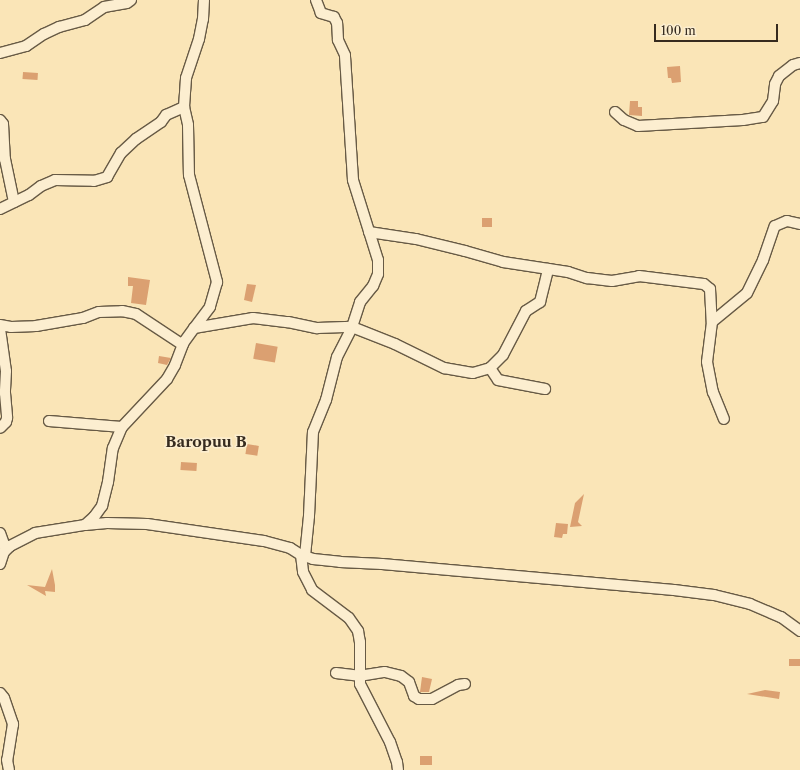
<!DOCTYPE html>
<html>
<head>
<meta charset="utf-8">
<style>
  body { margin:0 }
  #map { position:relative; width:800px; height:770px; overflow:hidden; background:#fae5b7; font-family:"Libre Caslon Text",serif }
  div>[style] { position:absolute }
  .building>* { inset:0; background:#dba071; transform-origin:0 0 }
  .roads { filter:drop-shadow(1px 0 #675a45) drop-shadow(-1px 0 #675a45) drop-shadow(0 1px #675a45) drop-shadow(0 -1px #675a45) }
  .street>* { height:10px; margin:-5px; padding:0 5px; transform-origin:5px; border-radius:5px; background:#fceed0 }
  span { translate:-50% -50%; white-space:nowrap; text-align:center; line-height:1.15; -webkit-text-stroke:3px #fceed0; paint-order:stroke }
  .quarter-label { font-size:15px; color:#362b1f; font-weight:700 }
  .scale { position:absolute; left:654px; top:24px; width:124px; height:18px; box-sizing:border-box; border:2px solid #362b1f; border-top:0; padding-left:5px; font-size:12px; line-height:14px; white-space:nowrap; color:#362b1f; -webkit-text-stroke:3px #fceed0; paint-order:stroke }
</style>
</head>
<body>
<div id="map">
  <div class="building">
    <div style="clip-path:polygon(680px 66px,681px 82px,672px 83px,671px 78px,668px 78px,667px 67px)"></div>
    <div style="left:23px;top:72px;width:15px;height:7px;rotate:4deg"></div>
    <div style="clip-path:polygon(630px 101px,638px 101px,638px 107px,642px 107px,642px 116px,629px 115px)"></div>
    <div style="left:482px;top:218px;width:10px;height:9px"></div>
    <div style="clip-path:polygon(128px 277px,150px 280px,146px 305px,131px 303px,133px 286px,128px 286px)"></div>
    <div style="clip-path:polygon(247px 284px,256px 285px,252px 302px,244px 300px)"></div>
    <div style="left:256px;top:343px;width:22px;height:16px;rotate:10deg"></div>
    <div style="clip-path:polygon(159px 356px,171px 358px,167px 365px,158px 363px)"></div>
    <div style="left:247px;top:444px;width:12px;height:10px;rotate:9deg"></div>
    <div style="left:181px;top:462px;width:16px;height:8px;rotate:4deg"></div>
    <div style="clip-path:polygon(584px 494px,578px 522px,582px 526px,570px 527px,575px 503px)"></div>
    <div style="clip-path:polygon(556px 523px,568px 524px,567px 534px,563px 534px,562px 538px,554px 537px)"></div>
    <div style="clip-path:polygon(52px 569px,55px 585px,55px 592px,45px 591px,46px 596px,27px 585px,45px 587px)"></div>
    <div style="left:789px;top:659px;width:11px;height:7px"></div>
    <div style="clip-path:polygon(422px 677px,432px 679px,429px 692px,420px 692px)"></div>
    <div style="clip-path:polygon(765px 690px,780px 692px,779px 699px,747px 694px)"></div>
    <div style="left:420px;top:756px;width:12px;height:9px"></div>
  </div>
  <div class="roads">
    <div class="street">
      <div style="left:0;top:53px;width:27px;rotate:-15deg"></div>
      <div style="left:26px;top:46px;width:22px;rotate:-34deg"></div>
      <div style="left:44px;top:34px;width:17px;rotate:-25deg"></div>
      <div style="left:59px;top:27px;width:27px;rotate:-15deg"></div>
      <div style="left:85px;top:20px;width:23px;rotate:-34deg"></div>
      <div style="left:104px;top:7px;width:23px;rotate:-10deg"></div>
      <div style="left:127px;top:3px;width:5px;rotate:-37deg"></div>
      <div style="left:184px;top:107px;width:18px;rotate:77deg"></div>
      <div style="left:188px;top:125px;width:50px;rotate:88.9deg"></div>
      <div style="left:189px;top:175px;width:111px;rotate:75.3deg"></div>
      <div style="left:217px;top:282px;width:26px;rotate:106deg"></div>
      <div style="left:210px;top:307px;width:26px;rotate:127deg"></div>
      <div style="left:615px;top:112px;width:12px;rotate:42deg"></div>
      <div style="left:624px;top:120px;width:15px;rotate:23deg"></div>
      <div style="left:638px;top:126px;width:105px;rotate:-3.3deg"></div>
      <div style="left:743px;top:120px;width:20px;rotate:-9deg"></div>
      <div style="left:763px;top:117px;width:19px;rotate:-58deg"></div>
      <div style="left:773px;top:101px;width:17px;rotate:-83deg"></div>
      <div style="left:775px;top:84px;width:9px;rotate:-63deg"></div>
      <div style="left:779px;top:76px;width:18px;rotate:-38deg"></div>
      <div style="left:793px;top:65px;width:7px;rotate:-16deg"></div>
      <div style="left:0;top:120px;width:5px;rotate:53deg"></div>
      <div style="left:3px;top:124px;width:35px;rotate:87deg"></div>
      <div style="left:5px;top:159px;width:44px;rotate:78.2deg"></div>
      <div style="left:0;top:209px;width:32px;rotate:-26deg"></div>
      <div style="left:29px;top:195px;width:15px;rotate:-37deg"></div>
      <div style="left:41px;top:186px;width:15px;rotate:-23deg"></div>
      <div style="left:55px;top:180px;width:39px;rotate:1deg"></div>
      <div style="left:94px;top:181px;width:14px;rotate:-17deg"></div>
      <div style="left:107px;top:177px;width:28px;rotate:-60deg"></div>
      <div style="left:121px;top:153px;width:21px;rotate:-43deg"></div>
      <div style="left:136px;top:139px;width:30px;rotate:-34deg"></div>
      <div style="left:161px;top:122px;width:9px;rotate:-54deg"></div>
      <div style="left:166px;top:115px;width:20px;rotate:-24deg"></div>
      <div style="left:184px;top:107px;width:29px;rotate:-86deg"></div>
      <div style="left:186px;top:78px;width:41px;rotate:-71.6deg"></div>
      <div style="left:199px;top:39px;width:20px;rotate:-79deg"></div>
      <div style="left:203px;top:19px;width:19px;rotate:-87deg"></div>
      <div style="left:369px;top:232px;width:48px;rotate:8.5deg"></div>
      <div style="left:416px;top:239px;width:50px;rotate:13.8deg"></div>
      <div style="left:465px;top:251px;width:40px;rotate:16deg"></div>
      <div style="left:503px;top:262px;width:66px;rotate:8.7deg"></div>
      <div style="left:568px;top:272px;width:20px;rotate:18deg"></div>
      <div style="left:587px;top:278px;width:25px;rotate:7deg"></div>
      <div style="left:612px;top:281px;width:27px;rotate:-10deg"></div>
      <div style="left:639px;top:276px;width:65px;rotate:7deg"></div>
      <div style="left:704px;top:284px;width:8px;rotate:40deg"></div>
      <div style="left:710px;top:289px;width:33px;rotate:87deg"></div>
      <div style="left:712px;top:322px;width:40px;rotate:97.1deg"></div>
      <div style="left:707px;top:362px;width:31px;rotate:79deg"></div>
      <div style="left:713px;top:392px;width:29px;rotate:68deg"></div>
      <div style="left:712px;top:322px;width:45px;rotate:-39.6deg"></div>
      <div style="left:747px;top:293px;width:37px;rotate:-64deg"></div>
      <div style="left:763px;top:260px;width:36px;rotate:-71deg"></div>
      <div style="left:775px;top:226px;width:13px;rotate:-23deg"></div>
      <div style="left:787px;top:221px;width:13px;rotate:13deg"></div>
      <div style="left:0;top:325px;width:11px;rotate:10deg"></div>
      <div style="left:11px;top:327px;width:25px;rotate:-2deg"></div>
      <div style="left:36px;top:326px;width:48px;rotate:-9.7deg"></div>
      <div style="left:83px;top:318px;width:17px;rotate:-21deg"></div>
      <div style="left:99px;top:312px;width:23px;rotate:-2deg"></div>
      <div style="left:122px;top:311px;width:14px;rotate:12deg"></div>
      <div style="left:136px;top:314px;width:56px;rotate:33.4deg"></div>
      <div style="left:0;top:329px;width:42px;rotate:81.9deg"></div>
      <div style="left:6px;top:371px;width:22px;rotate:93deg"></div>
      <div style="left:5px;top:393px;width:25px;rotate:85deg"></div>
      <div style="left:7px;top:418px;width:4px;rotate:104deg"></div>
      <div style="left:6px;top:422px;width:8px;rotate:135deg"></div>
      <div style="left:490px;top:368px;width:14px;rotate:56deg"></div>
      <div style="left:498px;top:380px;width:48px;rotate:10.8deg"></div>
      <div style="left:49px;top:421px;width:73px;rotate:4.7deg"></div>
      <div style="left:85px;top:525px;width:12px;rotate:-42deg"></div>
      <div style="left:94px;top:517px;width:14px;rotate:-54deg"></div>
      <div style="left:102px;top:506px;width:25px;rotate:-76deg"></div>
      <div style="left:108px;top:482px;width:34px;rotate:-82deg"></div>
      <div style="left:113px;top:448px;width:23px;rotate:-67deg"></div>
      <div style="left:122px;top:427px;width:66px;rotate:-46.8deg"></div>
      <div style="left:167px;top:379px;width:16px;rotate:-60deg"></div>
      <div style="left:175px;top:365px;width:25px;rotate:-69deg"></div>
      <div style="left:184px;top:342px;width:17px;rotate:-54deg"></div>
      <div style="left:194px;top:328px;width:60px;rotate:-9.6deg"></div>
      <div style="left:253px;top:318px;width:35px;rotate:7deg"></div>
      <div style="left:288px;top:322px;width:30px;rotate:12deg"></div>
      <div style="left:317px;top:328px;width:35px;rotate:-2deg"></div>
      <div style="left:352px;top:327px;width:46px;rotate:21.6deg"></div>
      <div style="left:395px;top:344px;width:55px;rotate:26.1deg"></div>
      <div style="left:444px;top:368px;width:29px;rotate:10deg"></div>
      <div style="left:473px;top:373px;width:18px;rotate:-16deg"></div>
      <div style="left:490px;top:368px;width:18px;rotate:-45deg"></div>
      <div style="left:503px;top:355px;width:50px;rotate:-62.4deg"></div>
      <div style="left:526px;top:311px;width:17px;rotate:-33deg"></div>
      <div style="left:540px;top:302px;width:34px;rotate:-76deg"></div>
      <div style="left:0;top:533px;width:15px;rotate:70deg"></div>
      <div style="left:5px;top:547px;width:5px;rotate:-11deg"></div>
      <div style="left:301px;top:555px;width:17px;rotate:83deg"></div>
      <div style="left:303px;top:572px;width:20px;rotate:63deg"></div>
      <div style="left:312px;top:590px;width:46px;rotate:37.1deg"></div>
      <div style="left:349px;top:618px;width:16px;rotate:55deg"></div>
      <div style="left:358px;top:631px;width:11px;rotate:80deg"></div>
      <div style="left:360px;top:642px;width:42px;rotate:90deg"></div>
      <div style="left:360px;top:684px;width:65px;rotate:62.7deg"></div>
      <div style="left:390px;top:742px;width:21px;rotate:71deg"></div>
      <div style="left:397px;top:762px;width:8px;rotate:83deg"></div>
      <div style="left:305px;top:556px;width:40px;rotate:-84.3deg"></div>
      <div style="left:309px;top:516px;width:84px;rotate:-87.3deg"></div>
      <div style="left:313px;top:432px;width:35px;rotate:-68deg"></div>
      <div style="left:326px;top:400px;width:44px;rotate:-75.7deg"></div>
      <div style="left:337px;top:357px;width:34px;rotate:-63deg"></div>
      <div style="left:352px;top:327px;width:26px;rotate:-72deg"></div>
      <div style="left:360px;top:302px;width:21px;rotate:-51deg"></div>
      <div style="left:373px;top:286px;width:13px;rotate:-67deg"></div>
      <div style="left:378px;top:274px;width:14px;rotate:-90deg"></div>
      <div style="left:378px;top:260px;width:84px;rotate:-107.4deg"></div>
      <div style="left:353px;top:180px;width:125px;rotate:-93.7deg"></div>
      <div style="left:345px;top:55px;width:17px;rotate:-115deg"></div>
      <div style="left:338px;top:40px;width:17px;rotate:-93deg"></div>
      <div style="left:337px;top:23px;width:7px;rotate:-117deg"></div>
      <div style="left:334px;top:17px;width:14px;rotate:-163deg"></div>
      <div style="left:321px;top:13px;width:14px;rotate:-111deg"></div>
      <div style="left:0;top:564px;width:13px;rotate:-72deg"></div>
      <div style="left:4px;top:552px;width:8px;rotate:-45deg"></div>
      <div style="left:10px;top:546px;width:28px;rotate:-27deg"></div>
      <div style="left:35px;top:533px;width:51px;rotate:-9.1deg"></div>
      <div style="left:85px;top:525px;width:22px;rotate:-5deg"></div>
      <div style="left:107px;top:523px;width:40px;rotate:1.4deg"></div>
      <div style="left:147px;top:524px;width:118px;rotate:8.3deg"></div>
      <div style="left:264px;top:541px;width:27px;rotate:15deg"></div>
      <div style="left:290px;top:548px;width:13px;rotate:32deg"></div>
      <div style="left:301px;top:555px;width:13px;rotate:18deg"></div>
      <div style="left:313px;top:559px;width:27px;rotate:6deg"></div>
      <div style="left:340px;top:562px;width:42px;rotate:2.7deg"></div>
      <div style="left:382px;top:564px;width:293px;rotate:5.1deg"></div>
      <div style="left:674px;top:590px;width:40px;rotate:7.1deg"></div>
      <div style="left:714px;top:595px;width:37px;rotate:14deg"></div>
      <div style="left:750px;top:604px;width:34px;rotate:23deg"></div>
      <div style="left:781px;top:617px;width:24px;rotate:36deg"></div>
      <div style="left:336px;top:673px;width:23px;rotate:7deg"></div>
      <div style="left:359px;top:676px;width:26px;rotate:-9deg"></div>
      <div style="left:385px;top:672px;width:16px;rotate:14deg"></div>
      <div style="left:401px;top:676px;width:10px;rotate:37deg"></div>
      <div style="left:409px;top:682px;width:15px;rotate:70deg"></div>
      <div style="left:414px;top:696px;width:6px;rotate:31deg"></div>
      <div style="left:419px;top:699px;width:13px"></div>
      <div style="left:432px;top:699px;width:30px;rotate:-28deg"></div>
      <div style="left:458px;top:685px;width:7px;rotate:-8deg"></div>
      <div style="left:0;top:693px;width:6px;rotate:51deg"></div>
      <div style="left:4px;top:698px;width:28px;rotate:71deg"></div>
      <div style="left:13px;top:724px;width:36px;rotate:99deg"></div>
      <div style="left:7px;top:760px;width:10px;rotate:79deg"></div>
    </div>
  </div>
  <div class="quarter-label">
    <span style="left:206px;top:442px">Baropuu B</span>
  </div>
  <div class="scale">100 m</div>
</div>
</body>
</html>
